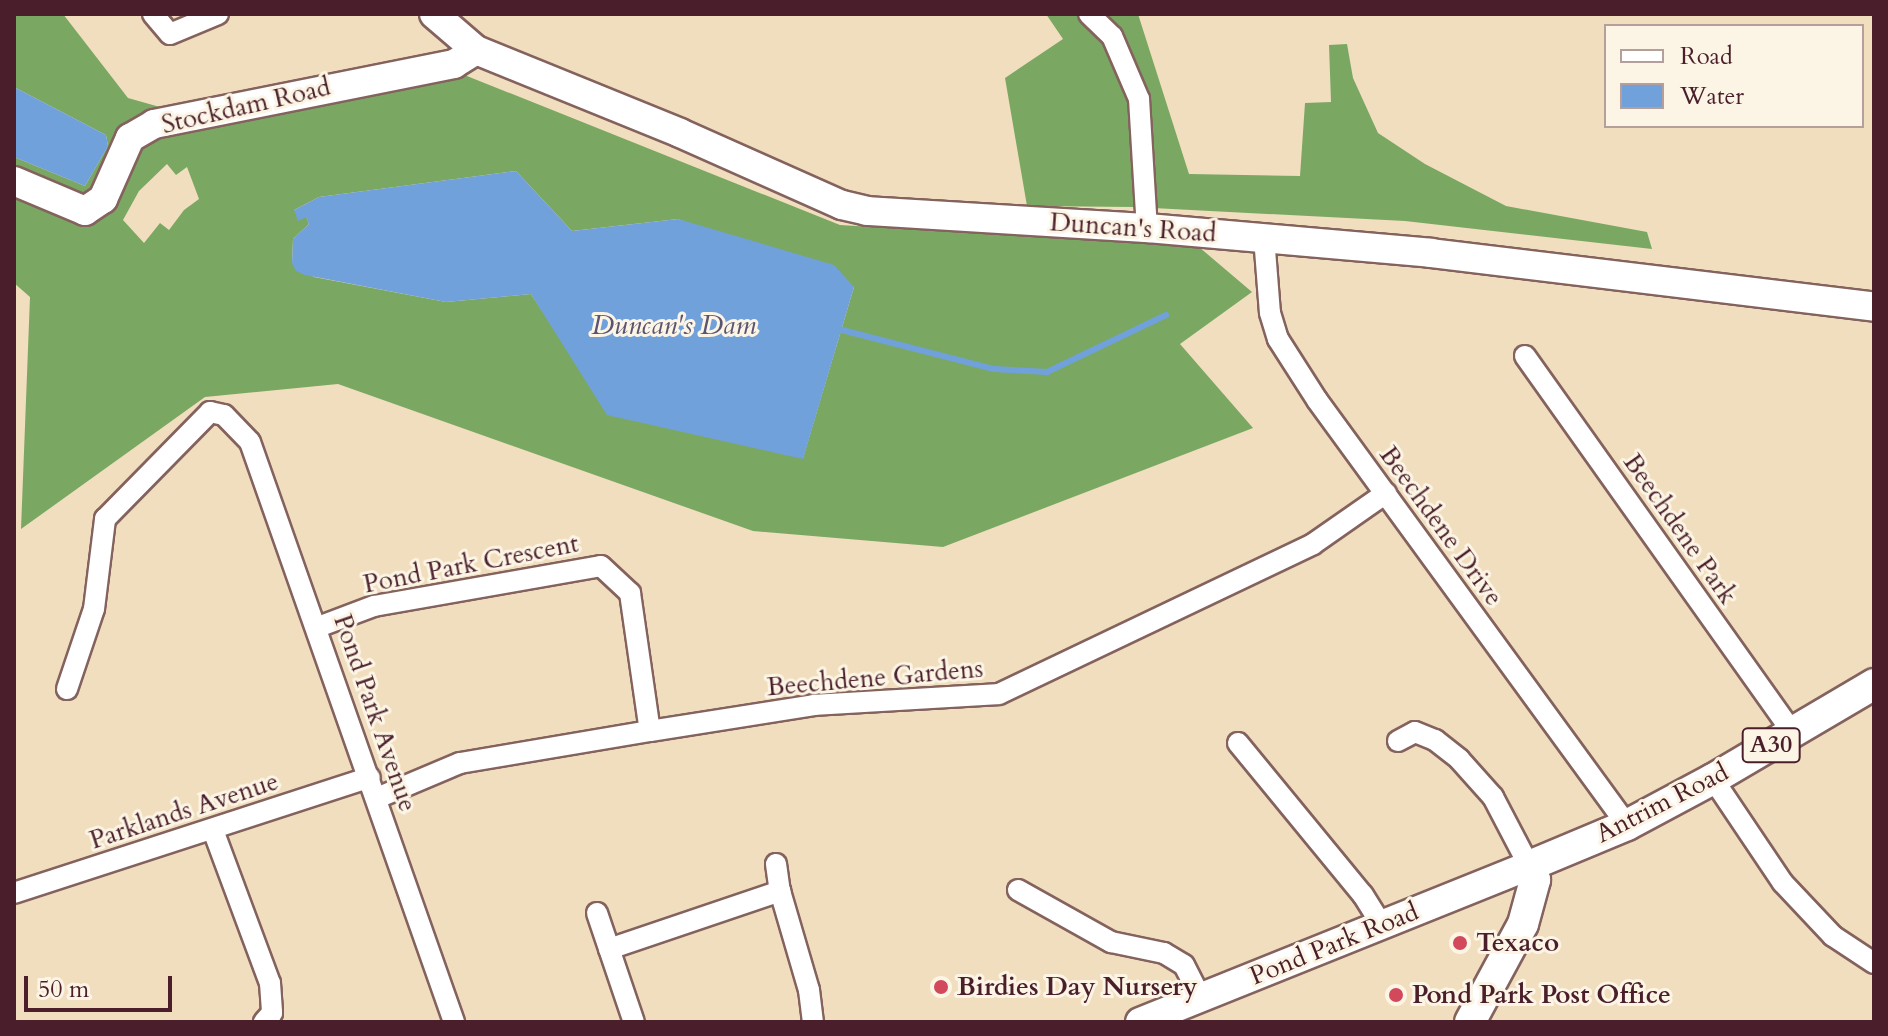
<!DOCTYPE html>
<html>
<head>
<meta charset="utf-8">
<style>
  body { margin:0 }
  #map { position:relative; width:1888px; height:1036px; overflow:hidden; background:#f1debe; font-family:Cardo,serif }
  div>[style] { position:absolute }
  .forest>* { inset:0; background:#7aa862 }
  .water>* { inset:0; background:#71a1db }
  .stream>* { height:6px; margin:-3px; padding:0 3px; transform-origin:3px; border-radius:3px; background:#71a1db }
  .roads { filter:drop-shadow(2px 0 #84625e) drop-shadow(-2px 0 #84625e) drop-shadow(0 2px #84625e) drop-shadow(0 -2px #84625e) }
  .street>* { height:20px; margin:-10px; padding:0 10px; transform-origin:10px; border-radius:10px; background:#fff }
  .secondary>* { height:28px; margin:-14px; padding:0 14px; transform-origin:14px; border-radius:14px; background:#fff }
  .primary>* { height:30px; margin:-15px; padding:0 15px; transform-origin:15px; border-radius:15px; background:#fff }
  .dots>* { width:22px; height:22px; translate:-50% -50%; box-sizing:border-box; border:4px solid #fcf5e5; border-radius:50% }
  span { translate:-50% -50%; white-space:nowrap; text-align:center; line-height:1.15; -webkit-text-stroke:6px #fcf5e5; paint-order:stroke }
  .shield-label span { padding:2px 6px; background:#fcf5e5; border:2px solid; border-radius:6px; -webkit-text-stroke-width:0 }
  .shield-label { font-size:24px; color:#4a1f2b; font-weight:700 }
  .street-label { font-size:26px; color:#4a1f2b }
  .poi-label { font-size:26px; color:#4a1f2b; font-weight:700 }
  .left { translate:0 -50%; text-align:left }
  .water-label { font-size:28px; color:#5a5371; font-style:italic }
  .frame { position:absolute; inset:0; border:16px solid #4a1f2b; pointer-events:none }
  .legend { position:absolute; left:1604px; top:24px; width:260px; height:104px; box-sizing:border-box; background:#fcf5e5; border:2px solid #b59f9b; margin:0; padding:10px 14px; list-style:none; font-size:24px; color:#4a1f2b }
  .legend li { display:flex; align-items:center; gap:16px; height:40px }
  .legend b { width:40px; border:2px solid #b59f9b }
  .scale { position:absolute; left:24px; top:976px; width:148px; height:36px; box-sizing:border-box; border:4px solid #4a1f2b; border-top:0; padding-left:10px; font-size:24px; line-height:28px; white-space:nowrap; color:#4a1f2b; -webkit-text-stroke:6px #fcf5e5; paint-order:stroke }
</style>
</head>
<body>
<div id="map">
  <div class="forest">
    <div style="clip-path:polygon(evenodd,14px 14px,63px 14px,128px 98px,174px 111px,422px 58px,840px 225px,1199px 247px,1252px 292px,1180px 344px,1253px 428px,943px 547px,753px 531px,338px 384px,205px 397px,21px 529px,30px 297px,14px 283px,14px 157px,85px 186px,108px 146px,106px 135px,14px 87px,14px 14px,167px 164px,176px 175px,187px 167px,199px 199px,184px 210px,169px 230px,160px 223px,144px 243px,123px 220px,139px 191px,167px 164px,14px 14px,516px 171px,572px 231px,678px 219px,854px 287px,803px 458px,561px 339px,531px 294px,446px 302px,314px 277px,292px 263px,293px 239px,309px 224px,306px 216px,294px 210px,319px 197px,516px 171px)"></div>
    <div style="clip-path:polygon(1046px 14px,1138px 14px,1189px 174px,1300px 176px,1305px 103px,1331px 102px,1329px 45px,1347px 44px,1353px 78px,1378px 133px,1425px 164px,1506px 206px,1647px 232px,1652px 249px,1405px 221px,1134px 207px,1027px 206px,1005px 78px,1063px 39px)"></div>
  </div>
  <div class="water">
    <div style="clip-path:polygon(14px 87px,106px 135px,108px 146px,85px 186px,14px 157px)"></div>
    <div style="clip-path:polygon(516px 171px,572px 231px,678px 219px,834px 265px,854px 287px,803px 459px,607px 415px,531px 294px,446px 302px,305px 275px,296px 271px,292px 263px,293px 239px,309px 224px,306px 217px,298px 221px,294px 210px,319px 197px)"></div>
  </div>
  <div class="stream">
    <div style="left:842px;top:330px;width:157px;rotate:14.4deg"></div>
    <div style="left:994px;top:369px;width:53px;rotate:3.2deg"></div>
    <div style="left:1047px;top:372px;width:132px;rotate:-25.6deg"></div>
  </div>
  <div class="roads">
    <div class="street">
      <div style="left:153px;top:14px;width:26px;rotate:50deg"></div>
      <div style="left:170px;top:34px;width:52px;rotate:-22.6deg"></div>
      <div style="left:1089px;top:14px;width:32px;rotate:44deg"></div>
      <div style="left:1112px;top:36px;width:69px;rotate:66.8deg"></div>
      <div style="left:1139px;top:99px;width:129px;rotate:86.5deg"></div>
      <div style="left:1264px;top:237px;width:76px;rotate:85.5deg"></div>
      <div style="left:1270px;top:313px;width:27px;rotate:73deg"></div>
      <div style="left:1278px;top:339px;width:72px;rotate:57.4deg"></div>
      <div style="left:1317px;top:400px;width:526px;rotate:53.89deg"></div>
      <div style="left:1525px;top:356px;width:461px;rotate:54.6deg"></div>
      <div style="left:318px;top:627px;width:60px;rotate:-20.6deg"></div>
      <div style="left:374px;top:606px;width:230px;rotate:-10deg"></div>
      <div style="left:601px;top:566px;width:40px;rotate:43deg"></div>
      <div style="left:630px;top:593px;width:139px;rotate:81.8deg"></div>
      <div style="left:67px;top:689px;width:84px;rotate:-71.4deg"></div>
      <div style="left:94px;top:609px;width:91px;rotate:-83deg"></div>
      <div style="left:105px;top:519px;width:150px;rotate:-45.5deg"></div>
      <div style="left:210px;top:412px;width:14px;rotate:12deg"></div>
      <div style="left:224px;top:415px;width:37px;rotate:46deg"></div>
      <div style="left:250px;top:442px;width:615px;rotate:70.62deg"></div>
      <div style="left:1398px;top:741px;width:19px;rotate:-28deg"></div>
      <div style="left:1415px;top:732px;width:22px;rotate:22deg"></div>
      <div style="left:1435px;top:740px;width:31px;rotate:38deg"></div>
      <div style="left:1459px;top:759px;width:51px;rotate:48.2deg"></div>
      <div style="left:1493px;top:797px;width:78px;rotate:62.4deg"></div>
      <div style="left:1238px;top:743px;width:197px;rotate:50.6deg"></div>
      <div style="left:1363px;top:895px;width:36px;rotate:58deg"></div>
      <div style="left:1713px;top:779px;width:125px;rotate:56.1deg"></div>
      <div style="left:1783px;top:883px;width:73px;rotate:46.7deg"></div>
      <div style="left:1833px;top:936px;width:49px;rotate:33.4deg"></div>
      <div style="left:377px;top:798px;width:90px;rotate:-22.9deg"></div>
      <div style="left:460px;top:763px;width:193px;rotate:-9.6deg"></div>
      <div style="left:650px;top:731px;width:166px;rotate:-9deg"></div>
      <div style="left:814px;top:705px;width:185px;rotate:-3.4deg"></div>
      <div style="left:999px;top:694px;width:348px;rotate:-25.5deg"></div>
      <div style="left:1313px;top:544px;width:89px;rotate:-34.9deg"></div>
      <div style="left:213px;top:830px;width:163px;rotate:69.6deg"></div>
      <div style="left:270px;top:983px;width:30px;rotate:86deg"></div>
      <div style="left:272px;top:1013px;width:12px;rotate:132deg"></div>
      <div style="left:776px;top:864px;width:27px;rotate:82deg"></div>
      <div style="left:780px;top:891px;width:103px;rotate:73.7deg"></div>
      <div style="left:809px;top:990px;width:32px;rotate:83deg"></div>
      <div style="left:1018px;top:890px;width:107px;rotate:29.2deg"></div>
      <div style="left:1111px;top:942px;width:54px;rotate:11.7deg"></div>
      <div style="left:1164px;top:953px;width:23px;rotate:31deg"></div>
      <div style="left:1184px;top:965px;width:37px;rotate:63deg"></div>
      <div style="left:14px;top:893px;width:374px;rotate:-18deg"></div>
      <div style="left:597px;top:913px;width:115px;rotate:71.3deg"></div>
      <div style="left:609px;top:949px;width:181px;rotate:-18.7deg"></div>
    </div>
    <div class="secondary">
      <div style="left:434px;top:14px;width:55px;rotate:40.6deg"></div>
      <div style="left:476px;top:50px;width:220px;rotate:22.1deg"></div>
      <div style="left:680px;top:133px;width:177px;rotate:24deg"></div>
      <div style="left:842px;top:205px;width:26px;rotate:13deg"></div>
      <div style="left:867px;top:211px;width:281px;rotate:3.5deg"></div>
      <div style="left:1147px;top:228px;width:285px;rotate:5deg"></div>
      <div style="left:1431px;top:253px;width:446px;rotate:6.9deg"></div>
      <div style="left:14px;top:181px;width:77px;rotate:22.9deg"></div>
      <div style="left:85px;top:211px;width:22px;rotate:-34deg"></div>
      <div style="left:103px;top:199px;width:67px;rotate:-66.1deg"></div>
      <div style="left:130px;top:138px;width:28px;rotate:-30deg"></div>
      <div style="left:154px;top:124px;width:306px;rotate:-11.3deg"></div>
      <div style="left:454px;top:64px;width:26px;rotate:-32deg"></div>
      <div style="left:1140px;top:1022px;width:419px;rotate:-21.9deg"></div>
    </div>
    <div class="primary">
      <div style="left:1470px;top:1022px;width:111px;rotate:-61.6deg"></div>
      <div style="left:1523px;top:924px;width:46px;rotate:-74.7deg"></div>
      <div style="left:1535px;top:880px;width:15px;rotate:-113deg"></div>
      <div style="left:1529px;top:866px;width:106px;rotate:-22.7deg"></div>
      <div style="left:1627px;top:825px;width:98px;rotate:-28.1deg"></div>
      <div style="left:1713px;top:779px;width:187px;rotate:-30.5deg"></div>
    </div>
  </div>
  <div class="dots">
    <div style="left:1460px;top:943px;background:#d1495b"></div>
    <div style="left:941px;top:987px;background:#d1495b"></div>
    <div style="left:1396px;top:995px;background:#d1495b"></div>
  </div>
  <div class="shield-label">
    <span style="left:1771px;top:745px">A30</span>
  </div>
  <div class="street-label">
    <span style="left:246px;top:106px;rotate:-13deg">Stockdam Road</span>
    <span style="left:1133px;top:228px;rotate:4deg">Duncan's Road</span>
    <span style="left:1441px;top:526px;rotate:54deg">Beechdene Drive</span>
    <span style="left:1680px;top:529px;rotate:55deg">Beechdene Park</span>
    <span style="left:471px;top:564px;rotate:-11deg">Pond Park Crescent</span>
    <span style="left:875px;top:678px;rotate:-5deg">Beechdene Gardens</span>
    <span style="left:375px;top:713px;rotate:71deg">Pond Park Avenue</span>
    <span style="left:1662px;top:803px;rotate:-27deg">Antrim Road</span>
    <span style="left:184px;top:811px;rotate:-18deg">Parklands Avenue</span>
    <span style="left:1334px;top:944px;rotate:-22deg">Pond Park Road</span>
  </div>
  <div class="poi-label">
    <span class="left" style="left:1476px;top:943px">Texaco</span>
    <span class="left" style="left:957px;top:987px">Birdies Day Nursery</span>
    <span class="left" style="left:1412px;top:995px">Pond Park Post Office</span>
  </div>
  <div class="water-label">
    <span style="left:674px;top:325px">Duncan's Dam</span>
  </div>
  <div class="frame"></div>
  <ul class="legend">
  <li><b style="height:10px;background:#fff"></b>Road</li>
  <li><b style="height:22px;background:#71a1db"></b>Water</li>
  </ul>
  <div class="scale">50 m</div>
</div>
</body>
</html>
